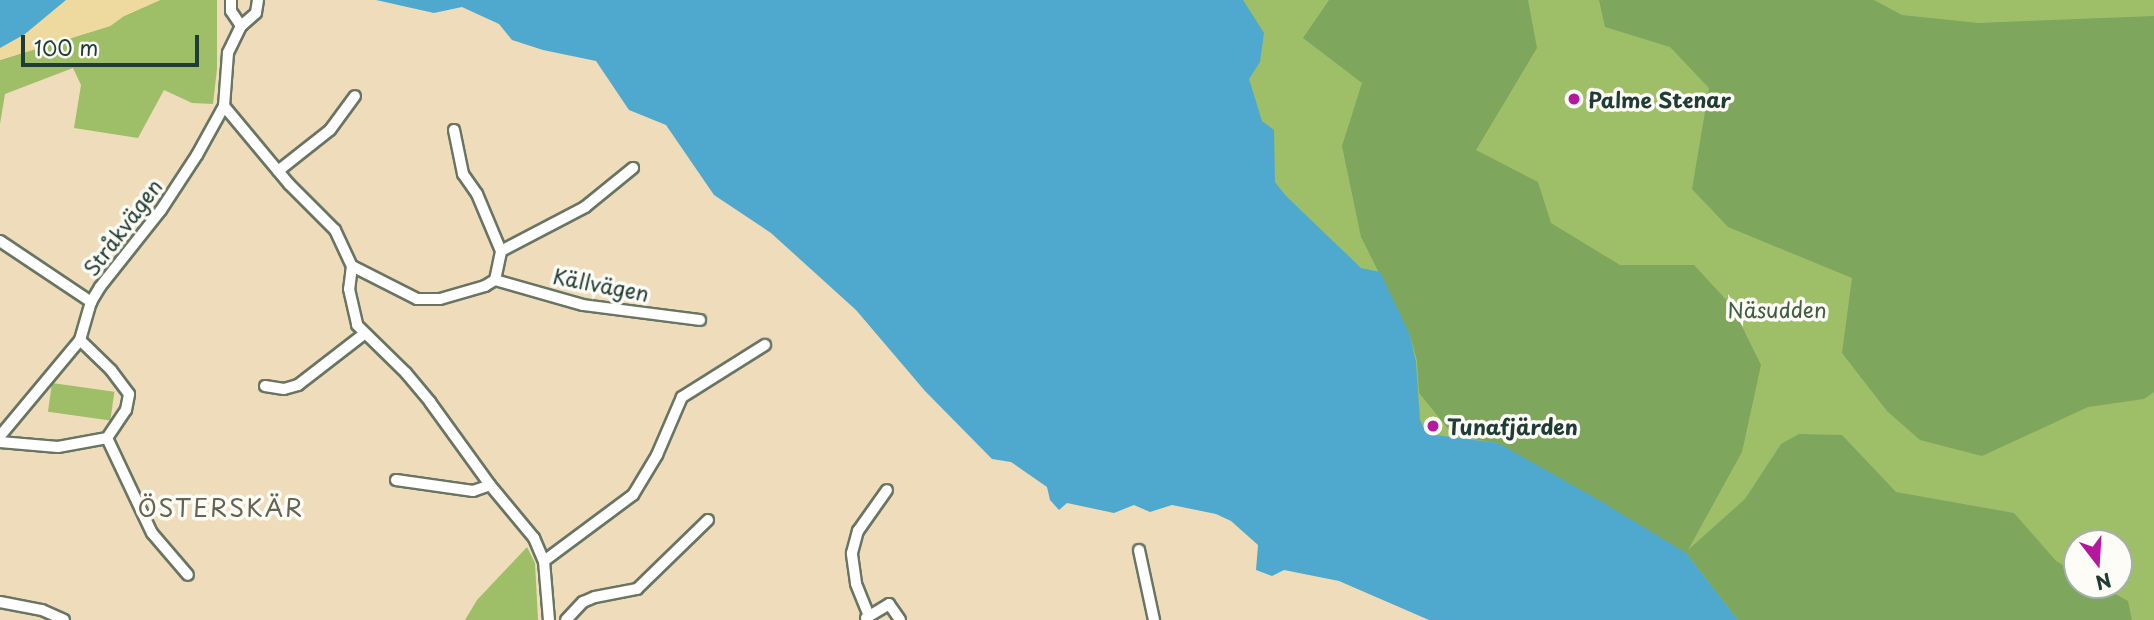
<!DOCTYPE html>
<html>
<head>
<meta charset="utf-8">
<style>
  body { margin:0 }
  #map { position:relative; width:2154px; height:620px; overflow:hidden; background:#efdcba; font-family:"Playpen Sans",sans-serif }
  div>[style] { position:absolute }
  .green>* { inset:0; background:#9ebf68; transform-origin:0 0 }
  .forest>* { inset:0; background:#7ea65c }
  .sand>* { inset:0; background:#eeda9e }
  .water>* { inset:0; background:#4fa8cd }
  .roads { filter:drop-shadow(2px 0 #687563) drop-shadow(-2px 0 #687563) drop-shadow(0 2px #687563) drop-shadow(0 -2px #687563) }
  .minor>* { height:10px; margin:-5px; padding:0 5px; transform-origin:5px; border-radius:5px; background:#fff }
  .dots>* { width:19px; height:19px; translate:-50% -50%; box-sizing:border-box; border:4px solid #fdfcf7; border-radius:50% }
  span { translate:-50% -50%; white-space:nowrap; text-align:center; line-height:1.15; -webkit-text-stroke:7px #fdfcf7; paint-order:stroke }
  .poi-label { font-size:21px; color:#1f3d34; font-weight:700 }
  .left { translate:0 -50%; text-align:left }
  .street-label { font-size:21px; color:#1f3d34 }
  .park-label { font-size:21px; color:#3f5e41 }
  .quarter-label { font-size:24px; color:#636552; letter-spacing:2px }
  .north { position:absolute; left:2063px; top:529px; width:70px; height:70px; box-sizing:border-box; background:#fdfcf7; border:2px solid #a4b0a9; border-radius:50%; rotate:163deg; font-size:19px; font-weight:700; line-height:28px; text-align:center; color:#1f3d34 }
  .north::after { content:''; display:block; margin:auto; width:24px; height:32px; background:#b5179e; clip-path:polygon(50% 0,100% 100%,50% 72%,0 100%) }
  .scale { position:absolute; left:21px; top:35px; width:178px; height:32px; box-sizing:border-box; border:4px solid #1f3d34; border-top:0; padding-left:9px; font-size:21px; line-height:24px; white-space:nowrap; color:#1f3d34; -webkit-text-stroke:5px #fdfcf7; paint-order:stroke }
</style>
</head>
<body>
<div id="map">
  <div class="green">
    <div style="clip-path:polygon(160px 0,217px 0,217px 69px,213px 104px,192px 103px,164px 90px,138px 138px,74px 128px,81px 85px,73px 68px,5px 94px,0 124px,0 60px,110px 26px,124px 16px)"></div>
    <div style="clip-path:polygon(evenodd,868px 0,2154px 0,2154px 620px,1595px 620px,868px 0,2077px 543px,2119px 543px,2119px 585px,2077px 585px,2077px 543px)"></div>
    <div style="left:52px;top:383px;width:63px;height:29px;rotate:8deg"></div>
    <div style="clip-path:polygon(527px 547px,535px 563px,538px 620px,465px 620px,477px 600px)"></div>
  </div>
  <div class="forest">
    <div style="clip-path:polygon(1329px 0,1528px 0,1537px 48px,1476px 150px,1538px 182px,1551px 223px,1620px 265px,1694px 265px,1732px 306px,1761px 365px,1742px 452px,1688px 550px,1745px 499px,1781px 444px,1799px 434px,1842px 435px,1896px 492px,2014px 513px,2056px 561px,2077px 573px,2077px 585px,2099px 585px,2128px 601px,2132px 620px,1738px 620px,1686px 553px,1498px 443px,1454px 436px,1419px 393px,1417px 361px,1410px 335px,1361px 237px,1342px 146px,1362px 83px,1303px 38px)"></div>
    <div style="clip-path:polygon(1599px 0,1874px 0,1902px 15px,1978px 23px,2154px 16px,2154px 392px,2144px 399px,2088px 407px,1982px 456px,1920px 440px,1887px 411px,1842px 353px,1852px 278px,1728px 227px,1692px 189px,1709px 88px,1670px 47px,1605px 27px)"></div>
  </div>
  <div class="sand">
    <div style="clip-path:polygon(66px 0,160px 0,124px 16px,110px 26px,0 60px,0 48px,25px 34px)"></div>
  </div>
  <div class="water">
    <div style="clip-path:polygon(0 0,66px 0,25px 34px,0 48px)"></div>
    <div style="clip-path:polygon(376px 0,1243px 0,1264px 33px,1260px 62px,1249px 79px,1262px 121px,1274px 130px,1275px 182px,1286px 196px,1361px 268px,1380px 272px,1410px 335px,1416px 362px,1420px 420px,1427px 434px,1498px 443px,1602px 502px,1686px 553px,1738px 620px,1429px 620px,1339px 581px,1284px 570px,1272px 576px,1256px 570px,1258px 545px,1231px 521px,1216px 514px,1172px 505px,1150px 512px,1134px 505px,1114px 513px,1067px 503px,1059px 510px,1050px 500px,1047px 487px,1011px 462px,992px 459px,925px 391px,856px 310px,771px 233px,714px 195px,666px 125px,629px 110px,596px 61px,543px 50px,512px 40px,499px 24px,462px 7px,434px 13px)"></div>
  </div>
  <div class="roads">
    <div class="minor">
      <div style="left:231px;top:0;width:11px;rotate:90deg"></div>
      <div style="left:231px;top:11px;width:18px;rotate:56deg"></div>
      <div style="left:258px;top:0;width:13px;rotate:99deg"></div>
      <div style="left:256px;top:13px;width:20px;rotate:139deg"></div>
      <div style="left:241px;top:26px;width:30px;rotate:116deg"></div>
      <div style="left:228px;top:53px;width:53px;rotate:94.3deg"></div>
      <div style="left:224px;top:106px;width:102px;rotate:50.2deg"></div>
      <div style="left:289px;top:184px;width:65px;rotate:45deg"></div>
      <div style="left:335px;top:230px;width:40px;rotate:65deg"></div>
      <div style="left:352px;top:266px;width:23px;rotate:97deg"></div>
      <div style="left:349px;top:289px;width:37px;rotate:77deg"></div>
      <div style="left:357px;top:325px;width:69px;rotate:44.4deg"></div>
      <div style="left:406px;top:373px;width:38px;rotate:50deg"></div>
      <div style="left:430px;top:402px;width:102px;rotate:54.1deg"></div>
      <div style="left:490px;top:485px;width:69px;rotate:50.3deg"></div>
      <div style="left:534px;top:538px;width:25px;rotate:67deg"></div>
      <div style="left:544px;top:561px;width:59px;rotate:85.2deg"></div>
      <div style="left:454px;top:130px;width:45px;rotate:78.4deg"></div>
      <div style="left:463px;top:174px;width:24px;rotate:55deg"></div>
      <div style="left:477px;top:194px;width:62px;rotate:67.2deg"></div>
      <div style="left:278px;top:171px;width:66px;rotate:-38.3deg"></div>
      <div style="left:330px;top:130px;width:42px;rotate:-53.7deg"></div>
      <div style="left:0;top:241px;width:110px;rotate:33.8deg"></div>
      <div style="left:352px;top:266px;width:73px;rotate:26.9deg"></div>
      <div style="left:417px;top:299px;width:23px"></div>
      <div style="left:440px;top:299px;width:47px;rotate:-16.1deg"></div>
      <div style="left:485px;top:286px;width:12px;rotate:-31deg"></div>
      <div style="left:495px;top:280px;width:30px;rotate:-78deg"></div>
      <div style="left:501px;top:251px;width:95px;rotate:-27.6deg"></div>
      <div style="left:585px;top:207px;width:62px;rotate:-39.1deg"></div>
      <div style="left:495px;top:280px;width:91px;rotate:15.9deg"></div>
      <div style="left:583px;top:305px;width:118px;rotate:7.3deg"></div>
      <div style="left:265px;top:386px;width:19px;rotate:9deg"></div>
      <div style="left:284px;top:389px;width:15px;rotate:-16deg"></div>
      <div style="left:298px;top:385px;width:83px;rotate:-37.7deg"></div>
      <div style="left:0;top:436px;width:125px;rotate:-50.2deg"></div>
      <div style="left:80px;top:340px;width:40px;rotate:-74deg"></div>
      <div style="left:91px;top:302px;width:17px;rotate:-59deg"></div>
      <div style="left:100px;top:287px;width:98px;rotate:-51.6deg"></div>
      <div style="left:161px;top:210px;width:66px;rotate:-56.8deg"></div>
      <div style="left:197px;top:155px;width:56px;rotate:-61.1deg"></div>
      <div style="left:107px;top:438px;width:105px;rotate:64.7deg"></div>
      <div style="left:152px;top:533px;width:55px;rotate:49.4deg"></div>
      <div style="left:0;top:442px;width:58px;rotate:4.9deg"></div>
      <div style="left:58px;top:447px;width:50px;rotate:-10.4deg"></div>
      <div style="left:107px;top:438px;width:34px;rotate:-56deg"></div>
      <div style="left:126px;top:410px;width:16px;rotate:-79deg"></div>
      <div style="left:129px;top:394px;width:30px;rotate:-127deg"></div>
      <div style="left:111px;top:370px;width:43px;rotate:-135.9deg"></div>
      <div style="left:396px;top:480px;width:78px;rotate:8.1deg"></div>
      <div style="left:473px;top:491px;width:18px;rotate:-19deg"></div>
      <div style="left:1139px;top:550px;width:72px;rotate:77.9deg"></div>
      <div style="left:544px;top:561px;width:111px;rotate:-36.6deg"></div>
      <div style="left:633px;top:495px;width:47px;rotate:-59deg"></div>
      <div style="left:657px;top:455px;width:63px;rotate:-66.7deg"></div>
      <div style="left:682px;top:397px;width:98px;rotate:-32.1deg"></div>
      <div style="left:0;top:602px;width:43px;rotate:10.8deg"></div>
      <div style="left:42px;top:610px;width:24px;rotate:24deg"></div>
      <div style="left:869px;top:616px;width:35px;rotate:-112deg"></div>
      <div style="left:856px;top:583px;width:30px;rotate:-98deg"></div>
      <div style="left:852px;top:553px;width:23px;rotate:-75deg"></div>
      <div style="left:858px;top:531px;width:50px;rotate:-54.7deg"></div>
      <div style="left:866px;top:618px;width:27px;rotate:-31deg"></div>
      <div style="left:889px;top:604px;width:19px;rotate:55deg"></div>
      <div style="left:566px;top:620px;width:25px;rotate:-47deg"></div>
      <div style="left:583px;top:602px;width:13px;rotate:-23deg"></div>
      <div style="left:595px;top:597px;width:43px;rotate:-10.8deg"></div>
      <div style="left:637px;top:589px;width:99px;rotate:-44.2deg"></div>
    </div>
  </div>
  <div class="dots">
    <div style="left:1574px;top:99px;background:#b5179e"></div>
    <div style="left:1433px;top:426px;background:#b5179e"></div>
  </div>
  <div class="poi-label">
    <span class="left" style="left:1588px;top:99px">Palme Stenar</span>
    <span class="left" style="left:1447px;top:426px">Tunafjärden</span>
  </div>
  <div class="street-label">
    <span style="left:122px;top:227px;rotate:-53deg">Stråkvägen</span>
    <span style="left:601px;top:284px;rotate:11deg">Källvägen</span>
  </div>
  <div class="park-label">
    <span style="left:1777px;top:309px">Näsudden</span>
  </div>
  <div class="quarter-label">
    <span style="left:221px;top:508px">ÖSTERSKÄR</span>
  </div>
  <div class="north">N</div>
  <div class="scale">100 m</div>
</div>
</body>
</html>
